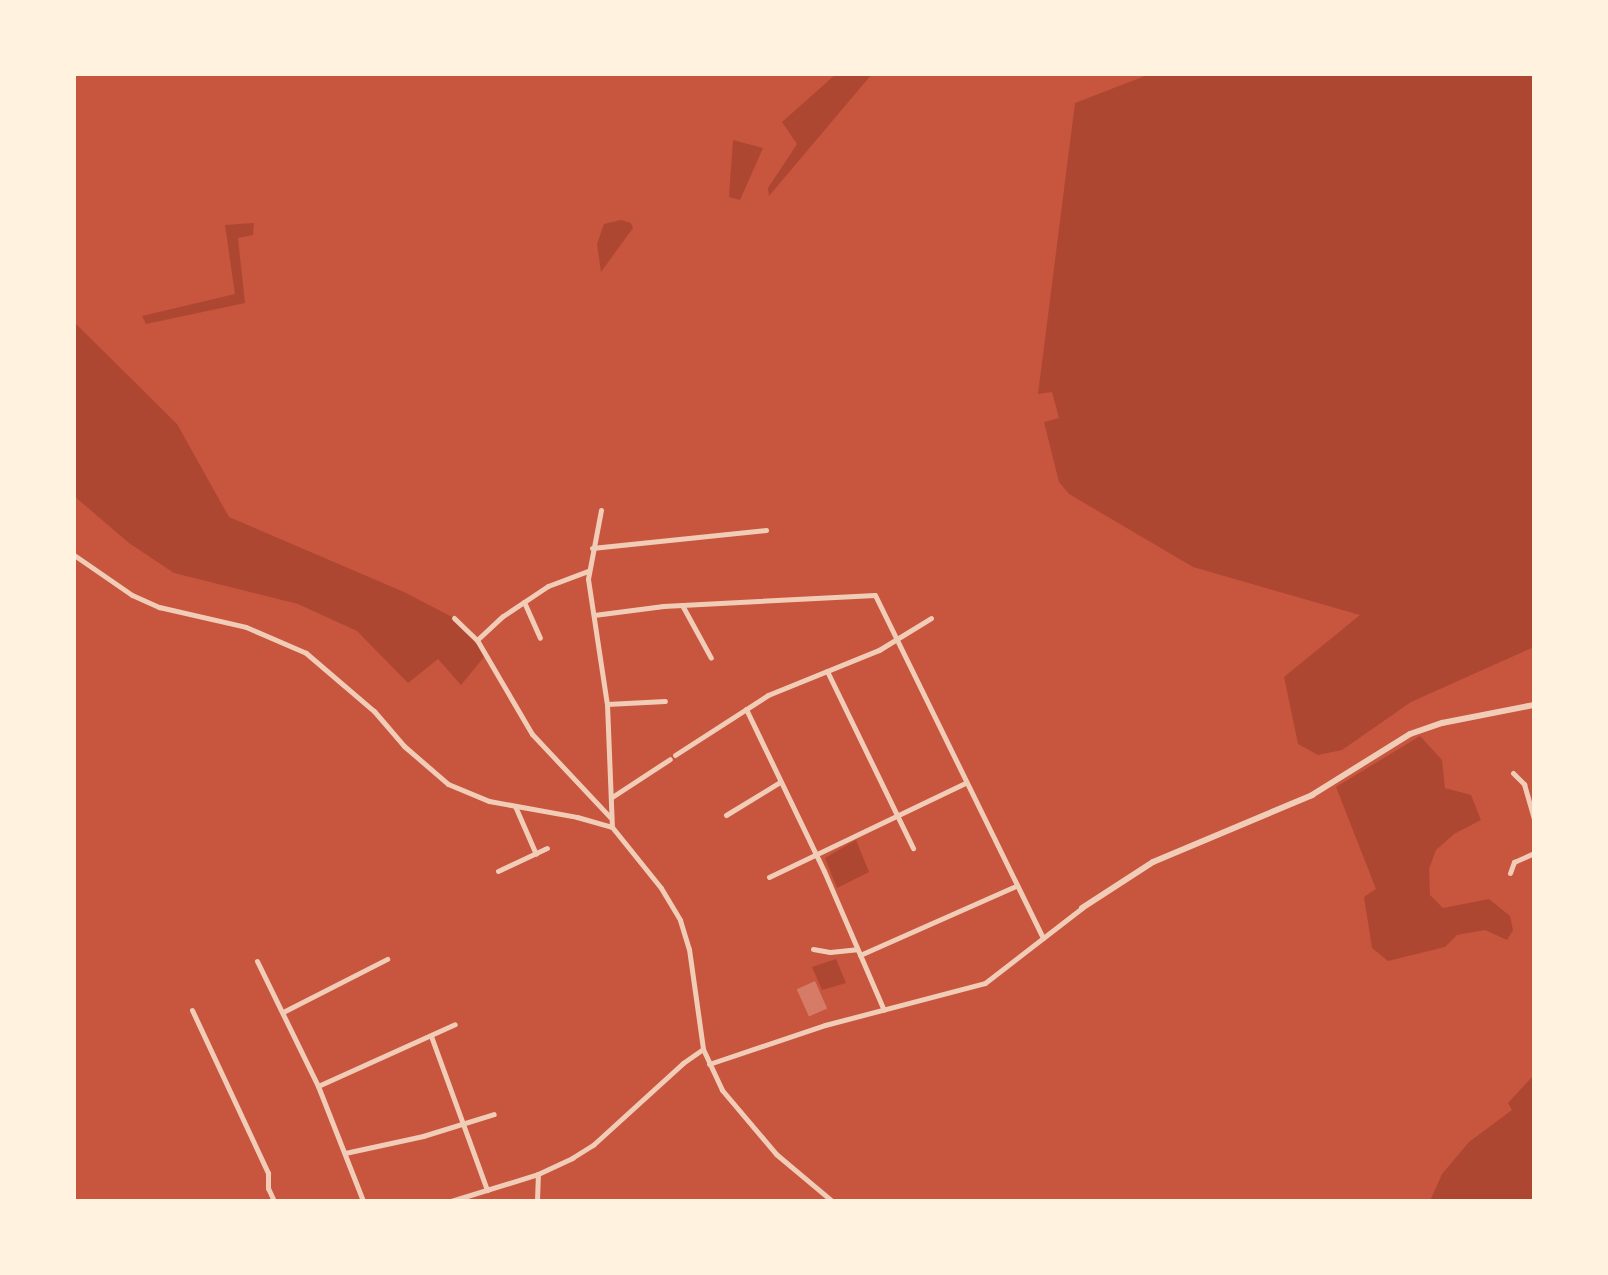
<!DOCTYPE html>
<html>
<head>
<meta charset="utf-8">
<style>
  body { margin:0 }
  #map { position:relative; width:1608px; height:1275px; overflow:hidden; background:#c8553d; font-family:"Fira Sans",sans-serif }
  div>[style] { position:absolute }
  .green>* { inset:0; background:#ae4732 }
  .stream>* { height:2px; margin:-1px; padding:0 1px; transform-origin:1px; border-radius:1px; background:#8f3625 }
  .building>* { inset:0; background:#d67c66; transform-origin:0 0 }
  .minor>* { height:5px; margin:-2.5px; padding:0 2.5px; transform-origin:2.5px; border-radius:2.5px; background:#f1ccb7 }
  .tertiary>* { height:6px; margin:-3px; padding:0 3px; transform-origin:3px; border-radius:3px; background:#f1ccb7 }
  span { translate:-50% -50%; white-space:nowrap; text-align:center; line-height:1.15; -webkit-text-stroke:7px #fff3e0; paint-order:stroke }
  .frame { position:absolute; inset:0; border:76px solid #fff3e0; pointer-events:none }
</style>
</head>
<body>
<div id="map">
  <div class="green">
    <div style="clip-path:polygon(836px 74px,872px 74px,769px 196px,768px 188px,797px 144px,782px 122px)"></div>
    <div style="clip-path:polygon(1150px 74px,1534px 74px,1534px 647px,1411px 702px,1342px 750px,1318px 755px,1298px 744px,1284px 677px,1360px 615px,1193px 567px,1069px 494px,1059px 482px,1044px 422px,1059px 418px,1052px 392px,1038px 394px,1075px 103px)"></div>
    <div style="clip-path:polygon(733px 140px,763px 148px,740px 200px,729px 197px)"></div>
    <div style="clip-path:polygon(621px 220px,631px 223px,633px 228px,601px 272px,597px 244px,604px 224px)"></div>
    <div style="clip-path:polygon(254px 223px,253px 235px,238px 238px,245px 303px,146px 324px,142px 316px,235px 294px,225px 225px)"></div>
    <div style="clip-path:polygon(74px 322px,177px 424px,229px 517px,404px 592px,454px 618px,477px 640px,484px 657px,461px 685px,438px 659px,408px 683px,357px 631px,298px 604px,174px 573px,129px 543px,74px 496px)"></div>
    <div style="clip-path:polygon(1420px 736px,1442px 760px,1445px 788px,1471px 795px,1481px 820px,1454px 834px,1436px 850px,1429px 869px,1430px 895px,1443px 908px,1489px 899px,1510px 916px,1513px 930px,1507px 940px,1485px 930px,1457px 935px,1445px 947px,1388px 961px,1372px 948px,1364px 897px,1376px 889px,1336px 787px)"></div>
    <div style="clip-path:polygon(856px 840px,869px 872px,837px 888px,825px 858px)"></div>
    <div style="clip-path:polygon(836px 959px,846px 983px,822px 990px,812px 967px)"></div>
    <div style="clip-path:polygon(1534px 1075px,1534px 1201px,1430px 1201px,1442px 1174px,1469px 1142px,1512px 1110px,1508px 1103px)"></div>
  </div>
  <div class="stream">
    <div style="left:1531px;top:1201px;width:4px;rotate:-45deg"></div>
  </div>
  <div class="building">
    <div style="left:815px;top:981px;width:30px;height:20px;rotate:66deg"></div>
  </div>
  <div class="minor">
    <div style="left:601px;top:510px;width:70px;rotate:100.7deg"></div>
    <div style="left:588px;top:579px;width:126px;rotate:81.4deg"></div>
    <div style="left:607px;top:704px;width:123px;rotate:87.7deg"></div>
    <div style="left:592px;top:548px;width:175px;rotate:-5.9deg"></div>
    <div style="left:74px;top:555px;width:70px;rotate:34.6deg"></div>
    <div style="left:132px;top:595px;width:30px;rotate:24deg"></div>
    <div style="left:159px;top:607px;width:89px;rotate:12.9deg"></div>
    <div style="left:246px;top:627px;width:65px;rotate:23.4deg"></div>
    <div style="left:306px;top:653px;width:89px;rotate:40.5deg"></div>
    <div style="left:374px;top:711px;width:46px;rotate:49.4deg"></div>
    <div style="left:404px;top:746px;width:58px;rotate:40.8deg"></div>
    <div style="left:448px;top:784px;width:44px;rotate:22.5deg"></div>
    <div style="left:489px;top:801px;width:89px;rotate:10.3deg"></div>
    <div style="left:577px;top:817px;width:36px;rotate:16deg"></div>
    <div style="left:612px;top:827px;width:78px;rotate:51.2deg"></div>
    <div style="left:661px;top:888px;width:37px;rotate:59deg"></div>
    <div style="left:680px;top:920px;width:30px;rotate:73deg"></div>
    <div style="left:689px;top:949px;width:101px;rotate:82deg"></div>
    <div style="left:703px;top:1049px;width:45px;rotate:65.1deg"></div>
    <div style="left:722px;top:1090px;width:84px;rotate:49.8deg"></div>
    <div style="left:776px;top:1154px;width:73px;rotate:40deg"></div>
    <div style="left:524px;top:602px;width:39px;rotate:66deg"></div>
    <div style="left:682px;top:605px;width:60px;rotate:61.3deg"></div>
    <div style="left:594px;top:615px;width:70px;rotate:-7.4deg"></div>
    <div style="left:663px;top:606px;width:212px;rotate:-3deg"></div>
    <div style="left:875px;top:595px;width:382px;rotate:63.9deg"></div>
    <div style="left:454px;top:618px;width:32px;rotate:44deg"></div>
    <div style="left:477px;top:640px;width:109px;rotate:59.7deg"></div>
    <div style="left:532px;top:734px;width:114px;rotate:46.8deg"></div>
    <div style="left:477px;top:640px;width:35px;rotate:-43deg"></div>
    <div style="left:503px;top:616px;width:54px;rotate:-33.7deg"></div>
    <div style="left:548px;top:586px;width:43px;rotate:-20.6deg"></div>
    <div style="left:827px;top:671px;width:197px;rotate:64.1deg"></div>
    <div style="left:607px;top:704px;width:58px;rotate:-3deg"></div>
    <div style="left:746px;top:709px;width:180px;rotate:64.3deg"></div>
    <div style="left:824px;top:871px;width:151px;rotate:66.7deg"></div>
    <div style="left:675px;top:755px;width:111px;rotate:-32.8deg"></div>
    <div style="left:768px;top:695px;width:120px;rotate:-22.1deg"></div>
    <div style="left:879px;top:650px;width:61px;rotate:-31.6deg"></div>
    <div style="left:1513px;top:773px;width:16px;rotate:45deg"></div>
    <div style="left:1524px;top:784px;width:36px;rotate:74deg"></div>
    <div style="left:612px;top:797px;width:69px;rotate:-33.2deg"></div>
    <div style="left:515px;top:806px;width:52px;rotate:66.4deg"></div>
    <div style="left:726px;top:815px;width:63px;rotate:-31.4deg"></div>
    <div style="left:498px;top:871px;width:54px;rotate:-25.1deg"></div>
    <div style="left:1510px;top:873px;width:12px;rotate:-70deg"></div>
    <div style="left:1514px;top:862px;width:22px;rotate:-24deg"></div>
    <div style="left:769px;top:877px;width:217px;rotate:-25.6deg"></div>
    <div style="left:813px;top:949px;width:17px;rotate:10deg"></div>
    <div style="left:830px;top:952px;width:27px;rotate:-6deg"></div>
    <div style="left:860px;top:955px;width:171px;rotate:-23.9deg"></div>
    <div style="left:257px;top:961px;width:139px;rotate:64deg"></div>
    <div style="left:318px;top:1086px;width:123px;rotate:68.6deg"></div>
    <div style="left:192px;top:1010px;width:180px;rotate:65deg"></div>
    <div style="left:268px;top:1173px;width:15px;rotate:90deg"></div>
    <div style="left:268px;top:1188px;width:14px;rotate:65deg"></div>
    <div style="left:283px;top:1012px;width:117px;rotate:-27deg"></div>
    <div style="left:431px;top:1036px;width:164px;rotate:70deg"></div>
    <div style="left:709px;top:1064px;width:122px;rotate:-18.6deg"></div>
    <div style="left:825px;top:1025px;width:165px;rotate:-14.7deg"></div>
    <div style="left:985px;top:983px;width:123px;rotate:-37.7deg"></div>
    <div style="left:318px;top:1086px;width:150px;rotate:-24.3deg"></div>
    <div style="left:345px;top:1153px;width:80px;rotate:-12.3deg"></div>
    <div style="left:423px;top:1136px;width:74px;rotate:-17.2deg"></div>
    <div style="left:451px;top:1201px;width:91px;rotate:-17.2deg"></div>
    <div style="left:538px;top:1174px;width:38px;rotate:-25deg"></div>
    <div style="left:572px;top:1158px;width:25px;rotate:-32deg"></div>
    <div style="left:593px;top:1145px;width:122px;rotate:-42.3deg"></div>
    <div style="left:683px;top:1063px;width:24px;rotate:-35deg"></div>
    <div style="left:537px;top:1201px;width:27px;rotate:-88deg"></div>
  </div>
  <div class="tertiary">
    <div style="left:1082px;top:908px;width:85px;rotate:-32.9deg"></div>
    <div style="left:1153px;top:862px;width:173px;rotate:-22.8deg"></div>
    <div style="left:1312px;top:795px;width:115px;rotate:-31.9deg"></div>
    <div style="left:1410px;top:734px;width:34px;rotate:-19deg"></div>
    <div style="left:1442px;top:723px;width:94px;rotate:-11.1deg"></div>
  </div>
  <div class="frame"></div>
</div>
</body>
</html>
